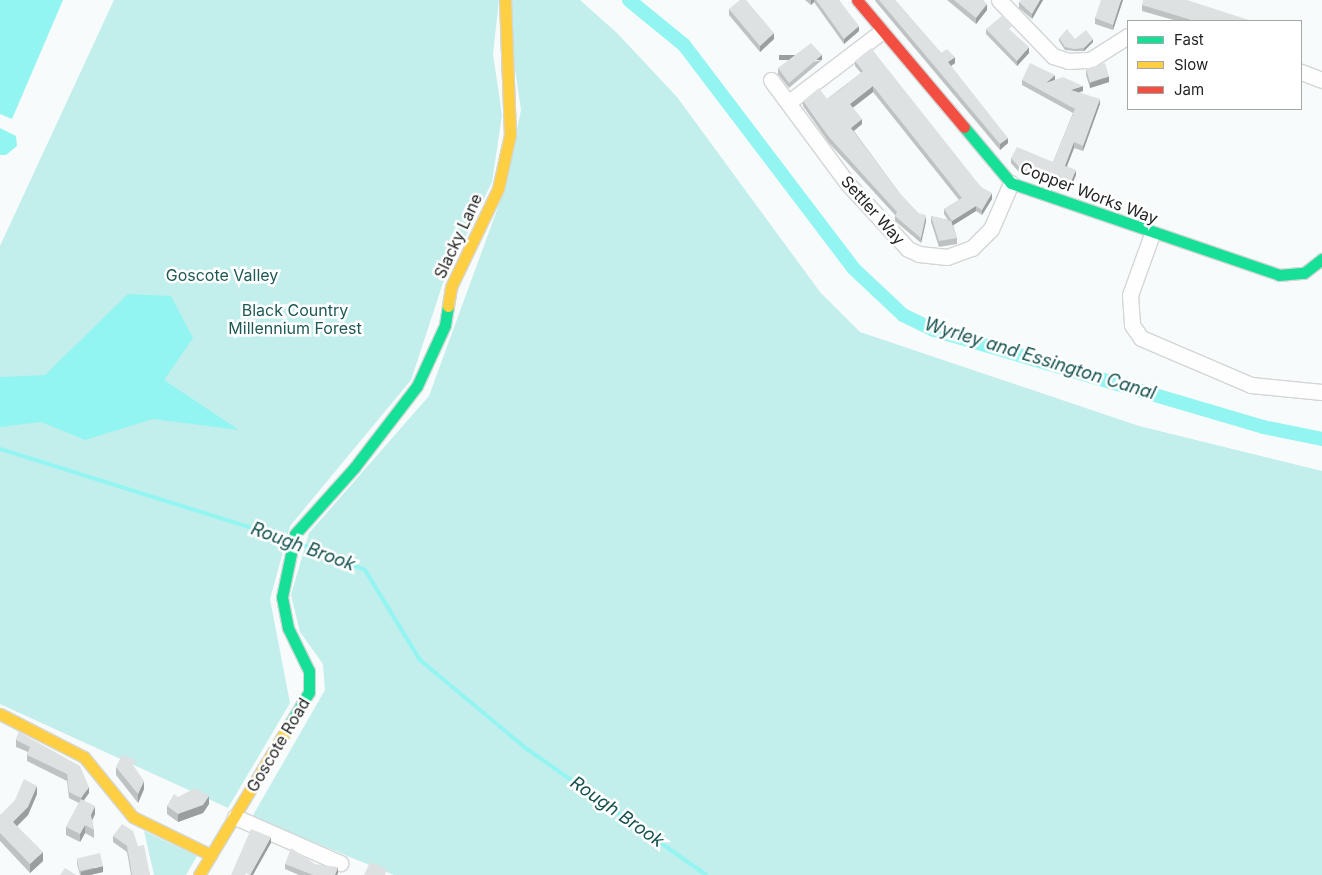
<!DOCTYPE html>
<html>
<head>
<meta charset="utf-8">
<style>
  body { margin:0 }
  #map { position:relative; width:1322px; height:875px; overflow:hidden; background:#f7fbfb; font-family:Inter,sans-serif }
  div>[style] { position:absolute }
  .green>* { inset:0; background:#c2eeec }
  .water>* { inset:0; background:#93f5f1 }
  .stream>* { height:4px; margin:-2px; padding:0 2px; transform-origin:2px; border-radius:2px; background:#93f5f1 }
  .canal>* { height:14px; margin:-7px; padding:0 7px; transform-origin:7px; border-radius:7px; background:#93f5f1 }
  .roads { filter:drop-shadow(1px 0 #d3d6d6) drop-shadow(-1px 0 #d3d6d6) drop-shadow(0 1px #d3d6d6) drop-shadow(0 -1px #d3d6d6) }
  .street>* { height:15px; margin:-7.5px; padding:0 7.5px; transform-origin:7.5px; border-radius:7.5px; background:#fefefe }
  .fast>* { height:11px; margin:-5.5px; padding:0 5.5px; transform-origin:5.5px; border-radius:5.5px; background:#16e098 }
  .slow>* { height:11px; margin:-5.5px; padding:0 5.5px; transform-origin:5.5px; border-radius:5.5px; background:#ffcf43 }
  .jam>* { height:11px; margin:-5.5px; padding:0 5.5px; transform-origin:5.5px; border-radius:5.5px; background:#f24e42 }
  .wall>* { inset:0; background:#bfc2c2 }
  .shaded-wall>* { inset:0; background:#9b9e9e; transform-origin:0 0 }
  .building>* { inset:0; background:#dee1e1; transform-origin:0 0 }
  span { translate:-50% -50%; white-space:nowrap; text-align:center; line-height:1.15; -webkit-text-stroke:5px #fff; paint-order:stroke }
  .street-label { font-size:16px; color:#1e2120 }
  .park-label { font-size:16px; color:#1e5956 }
  .water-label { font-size:18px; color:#155250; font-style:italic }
  .legend { position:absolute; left:1127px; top:20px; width:175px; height:90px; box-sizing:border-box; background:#fff; border:1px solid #a5a6a6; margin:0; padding:6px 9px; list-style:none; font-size:15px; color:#1e2120 }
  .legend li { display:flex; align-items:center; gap:10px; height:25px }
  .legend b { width:25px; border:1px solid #a5a6a6 }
</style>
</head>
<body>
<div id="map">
  <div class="green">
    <div style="clip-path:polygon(114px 0,499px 0,493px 54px,502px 115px,492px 182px,443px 283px,411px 380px,290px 526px,270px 599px,290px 703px,228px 808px,0 704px,0 246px)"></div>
    <div style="clip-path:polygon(510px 0,580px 0,617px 33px,677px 97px,820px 292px,860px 332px,1139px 426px,1322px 471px,1322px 875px,394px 875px,252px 817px,325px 690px,323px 664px,300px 632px,291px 595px,309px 533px,429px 396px,505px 188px,521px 110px,507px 14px)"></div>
    <div style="clip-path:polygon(144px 831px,197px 856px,186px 875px,154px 875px)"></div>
  </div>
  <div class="water">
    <div style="clip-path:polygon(0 0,63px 0,12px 119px,0 114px)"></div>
    <div style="clip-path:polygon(0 128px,16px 136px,17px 146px,6px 155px,0 155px)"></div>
    <div style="clip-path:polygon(128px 294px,171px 296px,193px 338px,164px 380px,239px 430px,153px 419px,85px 440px,41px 422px,0 427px,0 377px,45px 375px)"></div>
  </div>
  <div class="stream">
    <div style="left:0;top:449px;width:301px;rotate:17.4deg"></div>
    <div style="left:301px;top:544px;width:69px;rotate:22.1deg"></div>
    <div style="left:365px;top:570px;width:105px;rotate:58.6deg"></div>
    <div style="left:420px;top:660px;width:139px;rotate:39.8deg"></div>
    <div style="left:527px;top:749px;width:219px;rotate:35.1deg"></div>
  </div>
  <div class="canal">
    <div style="left:629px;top:0;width:71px;rotate:39.3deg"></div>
    <div style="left:684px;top:45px;width:280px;rotate:52.8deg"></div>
    <div style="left:853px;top:268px;width:69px;rotate:43.2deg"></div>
    <div style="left:903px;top:315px;width:34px;rotate:26deg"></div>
    <div style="left:934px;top:330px;width:343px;rotate:16.4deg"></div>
    <div style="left:1263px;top:427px;width:60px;rotate:11.5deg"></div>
  </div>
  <div class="roads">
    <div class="street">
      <div style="left:999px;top:0;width:78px;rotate:46deg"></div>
      <div style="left:1053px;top:56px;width:16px;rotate:18deg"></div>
      <div style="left:1068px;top:61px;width:22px;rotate:-3deg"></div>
      <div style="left:1090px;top:60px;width:45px;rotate:-32.3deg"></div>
      <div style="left:1301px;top:72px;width:22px;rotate:21deg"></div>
      <div style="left:771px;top:80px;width:129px;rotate:53.5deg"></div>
      <div style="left:848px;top:184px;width:88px;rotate:47.3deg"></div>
      <div style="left:908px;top:249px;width:12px;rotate:24deg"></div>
      <div style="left:919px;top:254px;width:28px;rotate:6deg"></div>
      <div style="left:947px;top:257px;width:27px;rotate:-20deg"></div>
      <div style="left:972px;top:248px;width:27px;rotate:-45deg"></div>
      <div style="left:991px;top:229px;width:50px;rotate:-66.5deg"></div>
      <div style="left:789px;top:102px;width:116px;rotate:-37.3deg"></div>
      <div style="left:1152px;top:234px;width:65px;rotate:109.8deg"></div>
      <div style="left:1130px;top:295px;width:30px;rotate:86deg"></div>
      <div style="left:1132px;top:325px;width:16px;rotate:55deg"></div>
      <div style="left:1141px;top:338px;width:120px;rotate:23.1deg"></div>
      <div style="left:1251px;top:385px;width:71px;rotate:5.6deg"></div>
      <div style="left:235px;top:817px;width:115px;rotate:23.7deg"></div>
    </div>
    <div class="fast">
      <div style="left:964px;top:127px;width:73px;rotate:50deg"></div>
      <div style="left:1011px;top:183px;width:283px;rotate:18.9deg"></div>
      <div style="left:1279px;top:275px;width:25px;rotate:-5deg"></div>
      <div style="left:1304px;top:273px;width:23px;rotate:-38deg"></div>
      <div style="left:286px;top:730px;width:44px;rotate:-58.8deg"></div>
      <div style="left:309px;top:692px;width:21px;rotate:-90deg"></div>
      <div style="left:309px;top:671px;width:48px;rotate:-116deg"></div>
      <div style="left:288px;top:628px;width:32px;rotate:-101deg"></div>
      <div style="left:282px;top:597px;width:64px;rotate:-78.3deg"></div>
      <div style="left:295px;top:534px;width:89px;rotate:-48.2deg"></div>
      <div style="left:354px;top:468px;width:103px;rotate:-52.5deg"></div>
      <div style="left:417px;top:386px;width:67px;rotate:-65.3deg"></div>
      <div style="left:445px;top:325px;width:19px;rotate:-81deg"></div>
    </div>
    <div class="slow">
      <div style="left:448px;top:306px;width:19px;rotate:-81deg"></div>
      <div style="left:451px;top:287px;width:109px;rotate:-64.4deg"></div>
      <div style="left:498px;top:189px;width:55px;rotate:-77.5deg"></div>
      <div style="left:510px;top:135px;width:135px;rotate:-92.1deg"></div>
      <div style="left:0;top:714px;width:94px;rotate:27.1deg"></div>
      <div style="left:84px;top:757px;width:77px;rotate:50.8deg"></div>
      <div style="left:133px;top:817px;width:87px;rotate:26deg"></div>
      <div style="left:199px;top:875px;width:169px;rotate:-59deg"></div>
    </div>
    <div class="jam">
      <div style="left:857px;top:0;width:166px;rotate:49.9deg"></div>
    </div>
  </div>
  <div class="wall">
    <div style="clip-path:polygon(805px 0,839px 0,859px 31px,844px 44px,814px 2px,811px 5px)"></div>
    <div style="clip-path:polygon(875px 0,895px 0,941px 53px,955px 63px,951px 66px,1008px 143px,1000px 150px,876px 2px)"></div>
    <div style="clip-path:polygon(947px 0,983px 0,987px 10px,976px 24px)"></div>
    <div style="clip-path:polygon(1043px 0,1032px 19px,1019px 8px,1019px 2px)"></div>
    <div style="clip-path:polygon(1123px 0,1113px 30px,1095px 24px,1095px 18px)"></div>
    <div style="clip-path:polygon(1142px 5px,1252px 21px,1177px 21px,1142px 11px)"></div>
    <div style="clip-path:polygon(729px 9px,774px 39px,760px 52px,729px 15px)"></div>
    <div style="clip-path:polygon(986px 29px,1029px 53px,1017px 66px,986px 34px)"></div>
    <div style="clip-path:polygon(1059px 38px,1075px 39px,1093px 42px,1084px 51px,1074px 51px,1065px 50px,1059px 41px)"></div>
    <div style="clip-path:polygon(822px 60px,789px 88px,778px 74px,778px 68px)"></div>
    <div style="clip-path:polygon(855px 61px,981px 187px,992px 199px,982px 215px,976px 211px,953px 225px,957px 238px,957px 244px,939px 247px,931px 222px,931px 216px,948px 220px,944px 214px,944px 209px,959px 200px,873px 92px,852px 108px,862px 124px,854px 131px,901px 195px,918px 213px,926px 221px,921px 243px,895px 221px,895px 215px,829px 143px,803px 106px,803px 101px,827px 99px,861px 73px,855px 66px)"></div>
    <div style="clip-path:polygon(1086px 69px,1109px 82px,1090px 88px,1086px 75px)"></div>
    <div style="clip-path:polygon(1022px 80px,1055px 80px,1083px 91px,1079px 92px,1100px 104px,1083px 151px,1074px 148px,1067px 166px,1076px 175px,1070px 189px,1019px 172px,1011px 163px,1011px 158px,1053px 162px,1073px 113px,1022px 85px)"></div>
    <div style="clip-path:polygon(19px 732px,89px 793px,84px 800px,95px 814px,92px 820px,94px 830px,94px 838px,85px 833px,80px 842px,66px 835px,66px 827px,79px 803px,69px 798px,67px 781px,27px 761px,27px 755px,28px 752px,16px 747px,16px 740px)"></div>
    <div style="clip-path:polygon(116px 767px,144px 789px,138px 803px,116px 775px)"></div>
    <div style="clip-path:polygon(37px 794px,28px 815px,17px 826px,43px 861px,30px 873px,0 841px,0 815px)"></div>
    <div style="clip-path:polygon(178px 797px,209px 804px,203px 813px,178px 822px,167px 814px,167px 806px)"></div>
    <div style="clip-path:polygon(113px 836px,138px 846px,150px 875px,131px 875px,127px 852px,113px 842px)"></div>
    <div style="clip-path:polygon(77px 859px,103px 872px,90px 875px,80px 875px,77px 864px)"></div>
    <div style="clip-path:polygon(285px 864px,338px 873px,337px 875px,299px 875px,285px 869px)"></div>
  </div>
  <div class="shaded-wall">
    <div style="clip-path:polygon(811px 0,814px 0,814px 2px,811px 5px)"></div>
    <div style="clip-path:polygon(1040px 0,1043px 0,1032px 19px,1032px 14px)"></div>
    <div style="clip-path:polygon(1121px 0,1123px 0,1113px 30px,1113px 25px)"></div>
    <div style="clip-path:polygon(987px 4px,987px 10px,976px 24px,976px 18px)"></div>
    <div style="clip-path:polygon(859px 26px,859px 31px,844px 44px,844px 39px)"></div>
    <div style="clip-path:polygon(774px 33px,774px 39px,760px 52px,760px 46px)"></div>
    <div style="clip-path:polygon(1093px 39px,1093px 42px,1084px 51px,1084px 48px)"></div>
    <div style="clip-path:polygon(1029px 47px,1029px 53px,1017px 66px,1017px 61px)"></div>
    <div style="left:822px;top:55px;width:5px;height:43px;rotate:90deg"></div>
    <div style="clip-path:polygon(955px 57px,955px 63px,948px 68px,948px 62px)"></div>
    <div style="clip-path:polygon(1055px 75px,1055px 80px,1046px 83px)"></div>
    <div style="clip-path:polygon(1109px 76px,1109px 82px,1090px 88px,1090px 83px)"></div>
    <div style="clip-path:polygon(873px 86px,873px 92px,850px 110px,850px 104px)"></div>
    <div style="clip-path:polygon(1083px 86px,1083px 91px,1071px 95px,1071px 90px)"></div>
    <div style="clip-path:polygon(1100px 99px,1100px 104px,1083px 151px,1083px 146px)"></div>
    <div style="clip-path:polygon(862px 119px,862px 124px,851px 133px,851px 128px)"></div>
    <div style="clip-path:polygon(1008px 138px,1008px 143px,1000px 150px,1000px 144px)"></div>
    <div style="clip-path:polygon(1074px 142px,1074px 148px,1065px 171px,1065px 166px)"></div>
    <div style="clip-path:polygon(1076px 170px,1076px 175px,1070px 189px,1070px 184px)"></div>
    <div style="clip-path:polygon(992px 193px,992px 199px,982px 215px,982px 210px)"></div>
    <div style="clip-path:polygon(976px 206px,976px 211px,952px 226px,952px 221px)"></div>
    <div style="clip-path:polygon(926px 215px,926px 221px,921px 243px,921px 238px)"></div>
    <div style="clip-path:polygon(144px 781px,144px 789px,138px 803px,138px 794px)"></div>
    <div style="clip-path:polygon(37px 786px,37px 794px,28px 815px,13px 830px,13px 822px)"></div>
    <div style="clip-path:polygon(89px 787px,89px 793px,81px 804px,81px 798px)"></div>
    <div style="clip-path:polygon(209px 796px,209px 804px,203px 813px,178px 822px,178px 814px)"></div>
    <div style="clip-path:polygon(95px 806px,95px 814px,91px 823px,91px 815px)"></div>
    <div style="clip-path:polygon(85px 825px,85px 833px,80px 842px,80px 834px)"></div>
    <div style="clip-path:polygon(271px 837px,271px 843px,253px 875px,250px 875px)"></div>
    <div style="clip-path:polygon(43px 852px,43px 861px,30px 873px,30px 864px)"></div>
    <div style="clip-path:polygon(103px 866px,103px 872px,90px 875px,81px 875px,81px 872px)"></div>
    <div style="clip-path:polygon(338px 867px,338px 873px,337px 875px,335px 875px)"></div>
  </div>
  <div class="building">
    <div style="clip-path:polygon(740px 0,746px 0,774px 33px,760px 46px,729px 9px)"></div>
    <div style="clip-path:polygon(816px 0,839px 0,859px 26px,844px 39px)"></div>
    <div style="clip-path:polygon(879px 0,895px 0,941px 53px,947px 49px,955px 57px,948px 62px,1008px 138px,1000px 144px)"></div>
    <div style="clip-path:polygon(954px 0,983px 0,987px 4px,976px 18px)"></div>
    <div style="clip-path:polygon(1021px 0,1040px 0,1032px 14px,1019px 2px)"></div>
    <div style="clip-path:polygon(1101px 0,1121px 0,1113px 25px,1095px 18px)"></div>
    <div style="clip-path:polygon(1143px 0,1187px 0,1252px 21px,1195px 21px,1142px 5px)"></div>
    <div style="clip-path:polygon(1003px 15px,1012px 26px,1009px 29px,1029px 47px,1017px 61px,986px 29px)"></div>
    <div style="clip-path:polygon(1067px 29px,1075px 39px,1086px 30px,1093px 39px,1084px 48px,1074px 49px,1065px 47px,1059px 38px)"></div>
    <div style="clip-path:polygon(811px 43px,822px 55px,789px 83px,778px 68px)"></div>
    <div style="clip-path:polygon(871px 48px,981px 187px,992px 193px,982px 210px,976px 206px,952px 221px,944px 209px,962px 198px,873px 86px,850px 104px,862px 119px,851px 128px,901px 195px,918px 213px,926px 215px,921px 238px,895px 216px,897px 212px,829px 137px,803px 101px,819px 88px,827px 99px,841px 89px,863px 71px,855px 61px)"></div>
    <div style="clip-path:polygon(1030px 63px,1055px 75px,1046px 83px,1063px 77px,1083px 86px,1071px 90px,1100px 99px,1083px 146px,1074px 142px,1065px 166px,1076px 170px,1070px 184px,1019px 167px,1011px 158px,1017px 147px,1053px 162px,1075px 109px,1022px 80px)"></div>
    <div style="left:1105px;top:63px;width:14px;height:20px;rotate:73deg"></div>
    <div style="clip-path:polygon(931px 216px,951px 221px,957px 238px,939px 241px)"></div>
    <div style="clip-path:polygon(19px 732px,80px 766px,89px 787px,81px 798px,69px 792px,67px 774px,27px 755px,30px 747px,16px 740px)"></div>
    <div style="clip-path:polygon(122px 755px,136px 760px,133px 765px,144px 781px,138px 794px,116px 767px)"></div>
    <div style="clip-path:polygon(24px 779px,37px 786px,28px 807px,13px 822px,43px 852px,30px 864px,0 833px,0 815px,15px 800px)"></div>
    <div style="clip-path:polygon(195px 788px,209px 796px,203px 805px,178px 814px,167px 806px,174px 794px,178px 797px)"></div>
    <div style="clip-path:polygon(81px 799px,95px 806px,91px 815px,94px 830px,85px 825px,80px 834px,66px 827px)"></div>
    <div style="clip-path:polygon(122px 824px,133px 831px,138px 846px,144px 845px,150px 875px,132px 875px,127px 846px,113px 836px)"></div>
    <div style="clip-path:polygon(251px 829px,271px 837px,250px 875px,246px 873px,245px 875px,231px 875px)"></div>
    <div style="clip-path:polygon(291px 848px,315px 864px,338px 867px,335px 875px,313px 875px,285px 864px)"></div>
    <div style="left:100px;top:853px;width:13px;height:24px;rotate:77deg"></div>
    <div style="clip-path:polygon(370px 862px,387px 869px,385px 875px,364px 875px)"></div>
    <div style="clip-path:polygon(65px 868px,76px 875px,60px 875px)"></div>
  </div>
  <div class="street-label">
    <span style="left:1089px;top:193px;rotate:21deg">Copper Works Way</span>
    <span style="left:873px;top:210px;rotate:48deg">Settler Way</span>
    <span style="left:458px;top:236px;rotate:-65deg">Slacky Lane</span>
    <span style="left:278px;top:745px;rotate:-59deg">Goscote Road</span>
  </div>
  <div class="park-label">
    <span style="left:222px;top:275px">Goscote Valley</span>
    <span style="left:295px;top:319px">Black Country<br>Millennium Forest</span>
  </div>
  <div class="water-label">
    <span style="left:1040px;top:359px;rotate:17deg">Wyrley and Essington Canal</span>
    <span style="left:303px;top:547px;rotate:20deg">Rough Brook</span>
    <span style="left:617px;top:812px;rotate:35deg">Rough Brook</span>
  </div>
  <ul class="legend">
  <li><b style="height:6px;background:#16e098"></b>Fast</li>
  <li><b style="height:6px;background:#ffcf43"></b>Slow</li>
  <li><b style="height:6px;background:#f24e42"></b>Jam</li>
  </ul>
</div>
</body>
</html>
